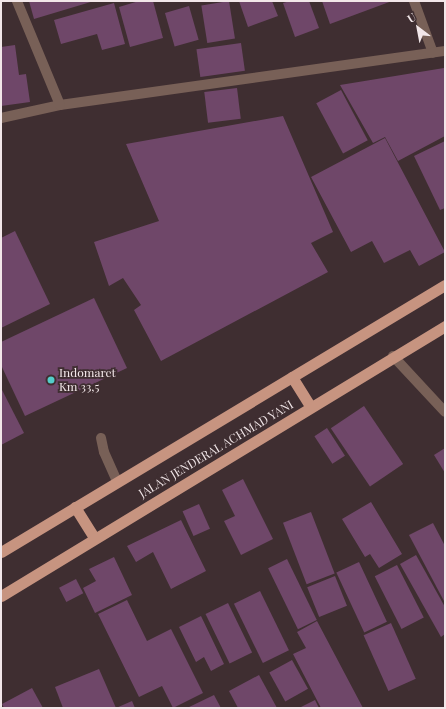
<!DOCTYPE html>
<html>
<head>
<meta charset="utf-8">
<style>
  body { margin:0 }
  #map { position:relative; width:446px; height:709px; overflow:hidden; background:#3f2e31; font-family:"Playfair Display",serif }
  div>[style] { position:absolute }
  .building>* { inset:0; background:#6f4769; transform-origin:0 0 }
  .service>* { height:10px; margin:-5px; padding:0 5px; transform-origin:5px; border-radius:5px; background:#786057 }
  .minor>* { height:10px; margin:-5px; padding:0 5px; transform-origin:5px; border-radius:5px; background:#786057 }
  .tertiary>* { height:10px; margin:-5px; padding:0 5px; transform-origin:5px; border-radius:5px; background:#786057 }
  .trunk>* { height:11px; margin:-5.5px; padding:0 5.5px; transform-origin:5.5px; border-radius:5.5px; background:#c79480 }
  .dots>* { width:11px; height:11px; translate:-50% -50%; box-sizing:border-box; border:2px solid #3f2e31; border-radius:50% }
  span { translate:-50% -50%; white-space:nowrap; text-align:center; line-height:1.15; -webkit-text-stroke:3.5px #3f2e31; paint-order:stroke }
  .poi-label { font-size:12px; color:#f2e7e9 }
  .left { translate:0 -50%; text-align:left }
  .street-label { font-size:12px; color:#f2e7e9 }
  .frame { position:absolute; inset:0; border:2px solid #f2e7e9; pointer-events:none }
  .north { position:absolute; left:398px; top:8px; width:40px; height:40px; -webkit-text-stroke:3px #3f2e31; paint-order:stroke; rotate:328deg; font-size:11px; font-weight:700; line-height:16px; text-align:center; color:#f2e7e9 }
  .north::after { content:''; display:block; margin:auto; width:14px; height:18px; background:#f2e7e9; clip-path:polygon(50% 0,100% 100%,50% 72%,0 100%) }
</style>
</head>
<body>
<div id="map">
  <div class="building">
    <div style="clip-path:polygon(29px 1px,94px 1px,34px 19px)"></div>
    <div style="clip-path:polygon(139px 1px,153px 1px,163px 38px,130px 47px,119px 7px)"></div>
    <div style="left:229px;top:1px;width:38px;height:28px;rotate:81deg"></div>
    <div style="clip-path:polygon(239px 1px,272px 1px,278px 16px,248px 27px)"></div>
    <div style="clip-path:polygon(290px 1px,309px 1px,319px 28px,295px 37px,283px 3px)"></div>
    <div style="clip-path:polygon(322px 1px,392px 1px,330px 24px)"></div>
    <div style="clip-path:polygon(114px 3px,125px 44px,102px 50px,97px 34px,61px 44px,54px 20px)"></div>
    <div style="left:189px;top:6px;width:35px;height:25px;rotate:74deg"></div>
    <div style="left:241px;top:43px;width:28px;height:45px;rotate:82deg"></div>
    <div style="clip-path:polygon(15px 45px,19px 75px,26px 74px,30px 102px,1px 106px,1px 47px)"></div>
    <div style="clip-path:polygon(444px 68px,445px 136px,398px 161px,385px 137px,373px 143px,340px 85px)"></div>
    <div style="left:237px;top:88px;width:31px;height:33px;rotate:83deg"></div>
    <div style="left:341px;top:90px;width:57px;height:28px;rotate:62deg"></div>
    <div style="clip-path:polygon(283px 116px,333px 232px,311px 243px,328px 272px,161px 361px,134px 310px,141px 305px,123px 278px,109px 286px,94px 242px,159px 221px,126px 144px)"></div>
    <div style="clip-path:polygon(385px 138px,445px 252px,419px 266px,410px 250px,384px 263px,372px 241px,351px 252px,311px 177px)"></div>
    <div style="clip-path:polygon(445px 141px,445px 208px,440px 210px,414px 156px)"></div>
    <div style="clip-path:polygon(15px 231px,50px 304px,1px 328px,1px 238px)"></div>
    <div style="clip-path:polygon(94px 298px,127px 368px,25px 416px,1px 365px,1px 342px)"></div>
    <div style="clip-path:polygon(1px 388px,24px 433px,1px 445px)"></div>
    <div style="left:364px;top:406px;width:70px;height:40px;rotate:56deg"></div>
    <div style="left:327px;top:428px;width:33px;height:15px;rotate:57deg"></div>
    <div style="clip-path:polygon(445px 448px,445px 473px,434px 455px)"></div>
    <div style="clip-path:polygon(243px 479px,273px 539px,241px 555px,224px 521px,235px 516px,222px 490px)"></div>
    <div style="clip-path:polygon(371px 502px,402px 554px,379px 568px,370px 554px,365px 557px,342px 519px)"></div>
    <div style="left:199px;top:504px;width:27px;height:18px;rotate:66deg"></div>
    <div style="left:311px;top:512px;width:66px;height:30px;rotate:69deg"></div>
    <div style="clip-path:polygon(181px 520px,206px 571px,171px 589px,153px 552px,136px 562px,127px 546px)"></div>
    <div style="clip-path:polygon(433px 523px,445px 546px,445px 603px,409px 535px)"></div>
    <div style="clip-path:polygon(416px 555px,445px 607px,445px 634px,441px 637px,400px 564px)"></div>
    <div style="clip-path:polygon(114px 557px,132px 595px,95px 613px,83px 588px,96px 581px,89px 569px)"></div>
    <div style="left:287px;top:559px;width:68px;height:21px;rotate:64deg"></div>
    <div style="left:359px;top:562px;width:66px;height:25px;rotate:65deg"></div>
    <div style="left:397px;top:565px;width:59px;height:25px;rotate:63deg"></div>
    <div style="left:335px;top:576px;width:32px;height:30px;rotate:68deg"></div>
    <div style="left:76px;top:579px;width:16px;height:19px;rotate:63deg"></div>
    <div style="left:260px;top:591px;width:66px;height:29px;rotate:64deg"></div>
    <div style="clip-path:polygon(127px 600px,147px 641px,171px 629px,203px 693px,173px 708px,162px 686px,139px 697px,98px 614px)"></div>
    <div style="left:228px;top:603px;width:55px;height:25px;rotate:64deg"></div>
    <div style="clip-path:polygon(201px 616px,224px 664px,211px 671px,204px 657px,196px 662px,179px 627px)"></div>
    <div style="clip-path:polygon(317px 621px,363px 708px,321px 708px,293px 654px,306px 648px,297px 632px)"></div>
    <div style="left:391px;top:623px;width:61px;height:30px;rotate:66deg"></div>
    <div style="left:292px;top:660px;width:33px;height:26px;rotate:61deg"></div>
    <div style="clip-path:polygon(99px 669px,116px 708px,63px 708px,55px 687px)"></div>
    <div style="clip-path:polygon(259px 675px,277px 708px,238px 708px,229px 691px)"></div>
    <div style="clip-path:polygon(32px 688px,43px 708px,4px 708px,2px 704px)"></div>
    <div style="clip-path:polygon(214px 695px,221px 708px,187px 708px)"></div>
    <div style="clip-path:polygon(315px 700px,319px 708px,299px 708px)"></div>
    <div style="clip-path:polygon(132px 701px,135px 708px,116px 708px)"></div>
  </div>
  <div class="service">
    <div style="left:393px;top:356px;width:76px;rotate:47.1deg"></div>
    <div style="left:101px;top:438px;width:14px;rotate:78deg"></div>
    <div style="left:104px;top:452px;width:32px;rotate:66deg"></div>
  </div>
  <div class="minor">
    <div style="left:414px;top:1px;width:55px;rotate:69.9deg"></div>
    <div style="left:60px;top:105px;width:389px;rotate:-8deg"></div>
  </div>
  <div class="tertiary">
    <div style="left:1px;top:118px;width:60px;rotate:-12.4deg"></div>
    <div style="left:60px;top:105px;width:113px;rotate:-112.5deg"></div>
  </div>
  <div class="trunk">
    <div style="left:292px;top:377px;width:34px;rotate:58deg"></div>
    <div style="left:75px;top:507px;width:36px;rotate:58deg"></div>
    <div style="left:1px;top:552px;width:518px;rotate:-31.02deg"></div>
    <div style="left:1px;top:596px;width:520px;rotate:-31.3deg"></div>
  </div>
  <div class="dots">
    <div style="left:51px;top:380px;background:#53cdca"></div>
  </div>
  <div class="poi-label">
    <span class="left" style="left:59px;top:380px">Indomaret<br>Km 33,5</span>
  </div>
  <div class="street-label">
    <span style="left:216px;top:449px;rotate:-31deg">JALAN JENDERAL ACHMAD YANI</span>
  </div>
  <div class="frame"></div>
  <div class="north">U</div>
</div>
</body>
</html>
